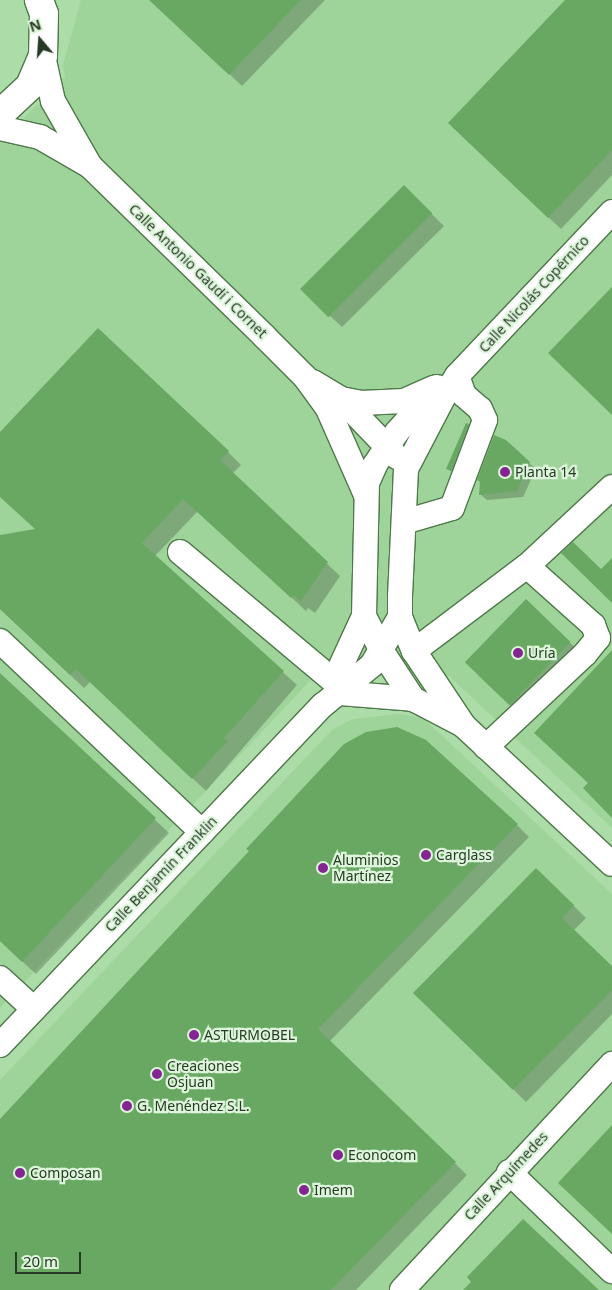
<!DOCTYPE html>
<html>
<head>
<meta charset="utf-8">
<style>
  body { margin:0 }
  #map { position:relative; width:612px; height:1290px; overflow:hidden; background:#acdca7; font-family:"Noto Sans",sans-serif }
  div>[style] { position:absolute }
  .built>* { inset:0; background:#9ed399 }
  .shadow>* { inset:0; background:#0003 }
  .building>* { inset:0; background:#69a863; transform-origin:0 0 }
  .roads { filter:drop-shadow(1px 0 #4e7949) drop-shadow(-1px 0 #4e7949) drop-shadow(0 1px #4e7949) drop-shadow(0 -1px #4e7949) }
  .minor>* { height:24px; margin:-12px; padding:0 12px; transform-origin:12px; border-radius:12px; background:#fff }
  .highway>* { height:28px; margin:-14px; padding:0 14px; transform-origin:14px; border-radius:14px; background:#fff }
  .dots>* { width:14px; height:14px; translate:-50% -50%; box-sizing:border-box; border:2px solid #ddf6db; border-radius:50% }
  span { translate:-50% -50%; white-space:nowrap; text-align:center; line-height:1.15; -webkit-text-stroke:4.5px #ddf6db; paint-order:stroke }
  .street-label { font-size:14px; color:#273a25 }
  .poi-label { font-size:14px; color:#273a25 }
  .left { translate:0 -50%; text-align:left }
  .north { position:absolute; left:15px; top:15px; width:50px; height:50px; -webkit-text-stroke:4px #ddf6db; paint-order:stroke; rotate:342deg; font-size:14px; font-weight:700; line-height:20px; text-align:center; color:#273a25 }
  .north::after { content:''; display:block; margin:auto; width:18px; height:22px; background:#273a25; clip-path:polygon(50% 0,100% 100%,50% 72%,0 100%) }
  .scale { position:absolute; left:15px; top:1252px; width:66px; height:22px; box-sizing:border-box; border:2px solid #273a25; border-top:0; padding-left:6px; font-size:15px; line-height:18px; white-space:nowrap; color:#273a25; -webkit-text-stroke:4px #ddf6db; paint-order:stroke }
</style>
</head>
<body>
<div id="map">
  <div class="built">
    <div style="clip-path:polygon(81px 0,612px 0,612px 828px,449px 676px,324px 666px,0 1008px,0 142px,65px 77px,63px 65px)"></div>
    <div style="clip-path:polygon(399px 714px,423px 718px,612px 894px,612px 1290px,0 1290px,0 1080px,333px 729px,353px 719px)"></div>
  </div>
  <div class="shadow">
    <div style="clip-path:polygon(151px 0,325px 0,242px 86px)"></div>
    <div style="clip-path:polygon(567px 0,612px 0,612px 175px,561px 229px,462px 136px)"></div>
    <div style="clip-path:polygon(404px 187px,444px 226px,342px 327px,314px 301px)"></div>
    <div style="clip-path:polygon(468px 425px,472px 429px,455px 474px,448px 468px)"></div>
    <div style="clip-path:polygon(0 434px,228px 452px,241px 465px,232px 474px,340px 576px,315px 613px,308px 608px,306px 611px,198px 511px,155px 556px,297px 685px,206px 791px,90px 682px,84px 688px,0 609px,0 537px,37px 530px,0 496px)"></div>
    <div style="clip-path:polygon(529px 463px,536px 469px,523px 497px,487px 500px,480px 494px)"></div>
    <div style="clip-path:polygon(526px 601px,583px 655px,523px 717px,479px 676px)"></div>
    <div style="clip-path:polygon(0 675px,169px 833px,36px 974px,0 941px)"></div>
    <div style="clip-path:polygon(517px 825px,529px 837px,329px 1042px,467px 1175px,356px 1290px,0 1290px,0 1121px)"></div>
    <div style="clip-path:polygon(536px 869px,586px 918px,574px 930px,612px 968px,612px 1014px,526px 1102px,415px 993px)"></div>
  </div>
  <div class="building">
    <div style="clip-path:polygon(149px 0,301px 0,229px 75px)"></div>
    <div style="clip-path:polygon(565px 0,612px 0,612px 150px,548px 218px,448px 123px)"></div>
    <div style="left:404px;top:185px;width:40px;height:147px;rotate:45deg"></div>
    <div style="clip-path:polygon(612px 287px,612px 415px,548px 353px)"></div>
    <div style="clip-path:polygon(98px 328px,229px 451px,220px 460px,328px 562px,301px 601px,294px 595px,291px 598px,183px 499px,142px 543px,284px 671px,224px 738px,228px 741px,192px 779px,76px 669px,70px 675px,0 609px,0 535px,35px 529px,0 497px,0 432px)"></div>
    <div style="clip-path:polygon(466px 423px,469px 424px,451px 471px,446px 469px)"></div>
    <div style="clip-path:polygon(494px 435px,506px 440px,530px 462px,517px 491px,479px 495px,480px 482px,477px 480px)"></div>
    <div style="clip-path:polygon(573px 542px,601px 569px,612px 558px,612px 603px,561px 553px)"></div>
    <div style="left:526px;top:599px;width:62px;height:88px;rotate:44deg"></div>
    <div style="clip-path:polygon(612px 650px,612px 818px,583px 788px,588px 783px,534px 733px)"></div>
    <div style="clip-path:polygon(0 673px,156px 818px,22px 962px,0 941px)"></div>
    <div style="clip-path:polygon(397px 727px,426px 740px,518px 824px,318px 1029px,456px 1162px,331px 1290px,0 1290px,0 1119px,249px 851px,246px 849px,344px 744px,366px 732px)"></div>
    <div style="clip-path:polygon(536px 868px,574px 905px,562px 918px,612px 966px,612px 990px,513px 1090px,413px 993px)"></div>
    <div style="clip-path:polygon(612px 1125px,612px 1234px,558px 1183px)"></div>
    <div style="clip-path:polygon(523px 1219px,599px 1290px,463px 1290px,471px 1282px,467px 1277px)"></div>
  </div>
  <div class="roads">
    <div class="minor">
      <div style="left:43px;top:56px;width:46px;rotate:77.5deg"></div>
      <div style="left:53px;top:101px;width:73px;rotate:60.3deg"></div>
      <div style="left:0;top:128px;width:41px;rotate:12.7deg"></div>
      <div style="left:40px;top:137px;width:58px;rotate:30.1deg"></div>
      <div style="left:90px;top:166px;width:243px;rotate:44.3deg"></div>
      <div style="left:264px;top:336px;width:58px;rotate:45deg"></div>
      <div style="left:305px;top:377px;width:39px;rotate:54deg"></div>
      <div style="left:328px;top:409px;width:94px;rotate:66.2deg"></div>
      <div style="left:612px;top:212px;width:226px;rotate:133.4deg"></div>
      <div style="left:457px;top:376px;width:24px;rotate:123deg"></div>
      <div style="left:444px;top:396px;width:82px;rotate:117.5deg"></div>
      <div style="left:406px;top:469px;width:127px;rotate:92.7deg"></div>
      <div style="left:400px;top:596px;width:21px;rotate:90deg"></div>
      <div style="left:400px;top:617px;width:37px;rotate:68deg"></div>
      <div style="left:414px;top:651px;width:90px;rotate:56.3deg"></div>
      <div style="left:464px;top:726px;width:202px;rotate:43deg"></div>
      <div style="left:313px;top:382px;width:33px;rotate:31deg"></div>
      <div style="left:341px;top:399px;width:81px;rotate:46deg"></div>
      <div style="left:437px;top:387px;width:60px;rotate:131.6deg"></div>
      <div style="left:397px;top:432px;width:40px;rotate:124deg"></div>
      <div style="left:375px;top:465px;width:20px;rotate:114deg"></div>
      <div style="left:367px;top:483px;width:133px;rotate:91.3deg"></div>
      <div style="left:364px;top:616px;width:38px;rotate:63deg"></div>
      <div style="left:381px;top:650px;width:59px;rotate:56.9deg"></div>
      <div style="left:413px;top:699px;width:56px;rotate:27.5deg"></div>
      <div style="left:341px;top:399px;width:20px;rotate:11deg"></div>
      <div style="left:361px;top:403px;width:43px;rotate:-2.7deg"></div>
      <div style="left:404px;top:401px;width:32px;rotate:-24deg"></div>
      <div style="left:404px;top:522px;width:50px;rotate:-16.3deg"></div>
      <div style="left:452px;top:508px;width:94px;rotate:-69.4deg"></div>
      <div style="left:485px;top:420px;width:12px;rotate:-114deg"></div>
      <div style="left:480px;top:409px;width:21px;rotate:-139deg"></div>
      <div style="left:464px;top:395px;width:20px;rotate:-110deg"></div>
      <div style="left:180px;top:552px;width:201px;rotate:40deg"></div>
      <div style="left:334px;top:681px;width:72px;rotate:-65.2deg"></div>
      <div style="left:527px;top:566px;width:116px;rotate:-42.9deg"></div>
      <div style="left:0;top:641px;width:278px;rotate:43.4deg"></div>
      <div style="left:414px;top:651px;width:141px;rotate:-37deg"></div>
      <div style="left:527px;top:566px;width:89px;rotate:41.8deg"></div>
      <div style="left:593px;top:625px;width:14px;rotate:69deg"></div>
      <div style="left:598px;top:638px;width:21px;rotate:129deg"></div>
      <div style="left:585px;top:654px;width:136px;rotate:136.8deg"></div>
      <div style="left:339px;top:693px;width:74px;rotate:4.6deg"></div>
      <div style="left:0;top:978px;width:46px;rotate:42.4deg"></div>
      <div style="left:0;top:1045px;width:469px;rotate:-46.5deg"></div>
      <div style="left:323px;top:705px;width:63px;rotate:-39.2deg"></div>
      <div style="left:372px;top:665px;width:56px;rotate:-59.7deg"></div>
      <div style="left:509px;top:1172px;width:143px;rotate:43.9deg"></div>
      <div style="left:402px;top:1290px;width:309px;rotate:-47.1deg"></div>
    </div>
    <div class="highway">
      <div style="left:0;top:114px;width:41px;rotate:-43deg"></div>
      <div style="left:30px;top:86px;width:33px;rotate:-67deg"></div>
      <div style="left:43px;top:56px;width:42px;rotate:-88.6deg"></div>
      <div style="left:44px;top:14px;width:15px;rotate:-110deg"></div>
    </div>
  </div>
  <div class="dots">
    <div style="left:505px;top:472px;background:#832691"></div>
    <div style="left:518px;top:653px;background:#832691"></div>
    <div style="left:426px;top:855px;background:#832691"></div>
    <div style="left:323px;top:868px;background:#832691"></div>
    <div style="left:194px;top:1035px;background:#832691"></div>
    <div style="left:157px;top:1074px;background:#832691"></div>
    <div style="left:127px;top:1106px;background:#832691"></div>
    <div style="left:338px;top:1155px;background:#832691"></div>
    <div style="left:20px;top:1173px;background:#832691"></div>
    <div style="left:304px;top:1190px;background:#832691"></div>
  </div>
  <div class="street-label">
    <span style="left:198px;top:271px;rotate:44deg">Calle Antonio Gaudí i Cornet</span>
    <span style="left:534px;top:294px;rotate:-47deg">Calle Nicolás Copérnico</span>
    <span style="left:161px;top:874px;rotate:-46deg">Calle Benjamín Franklin</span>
    <span style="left:506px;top:1176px;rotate:-47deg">Calle Arquímedes</span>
  </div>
  <div class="poi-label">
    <span class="left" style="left:515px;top:472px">Planta 14</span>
    <span class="left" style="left:528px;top:653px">Uría</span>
    <span class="left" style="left:436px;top:855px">Carglass</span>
    <span class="left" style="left:333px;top:868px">Aluminios<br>Martínez</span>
    <span class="left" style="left:204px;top:1035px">ASTURMOBEL</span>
    <span class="left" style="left:167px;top:1074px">Creaciones<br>Osjuan</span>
    <span class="left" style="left:137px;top:1106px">G. Menéndez S.L.</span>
    <span class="left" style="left:348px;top:1155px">Econocom</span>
    <span class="left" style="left:30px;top:1173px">Composan</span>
    <span class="left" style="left:314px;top:1190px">Imem</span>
  </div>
  <div class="north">N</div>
  <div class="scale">20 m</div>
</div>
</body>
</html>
